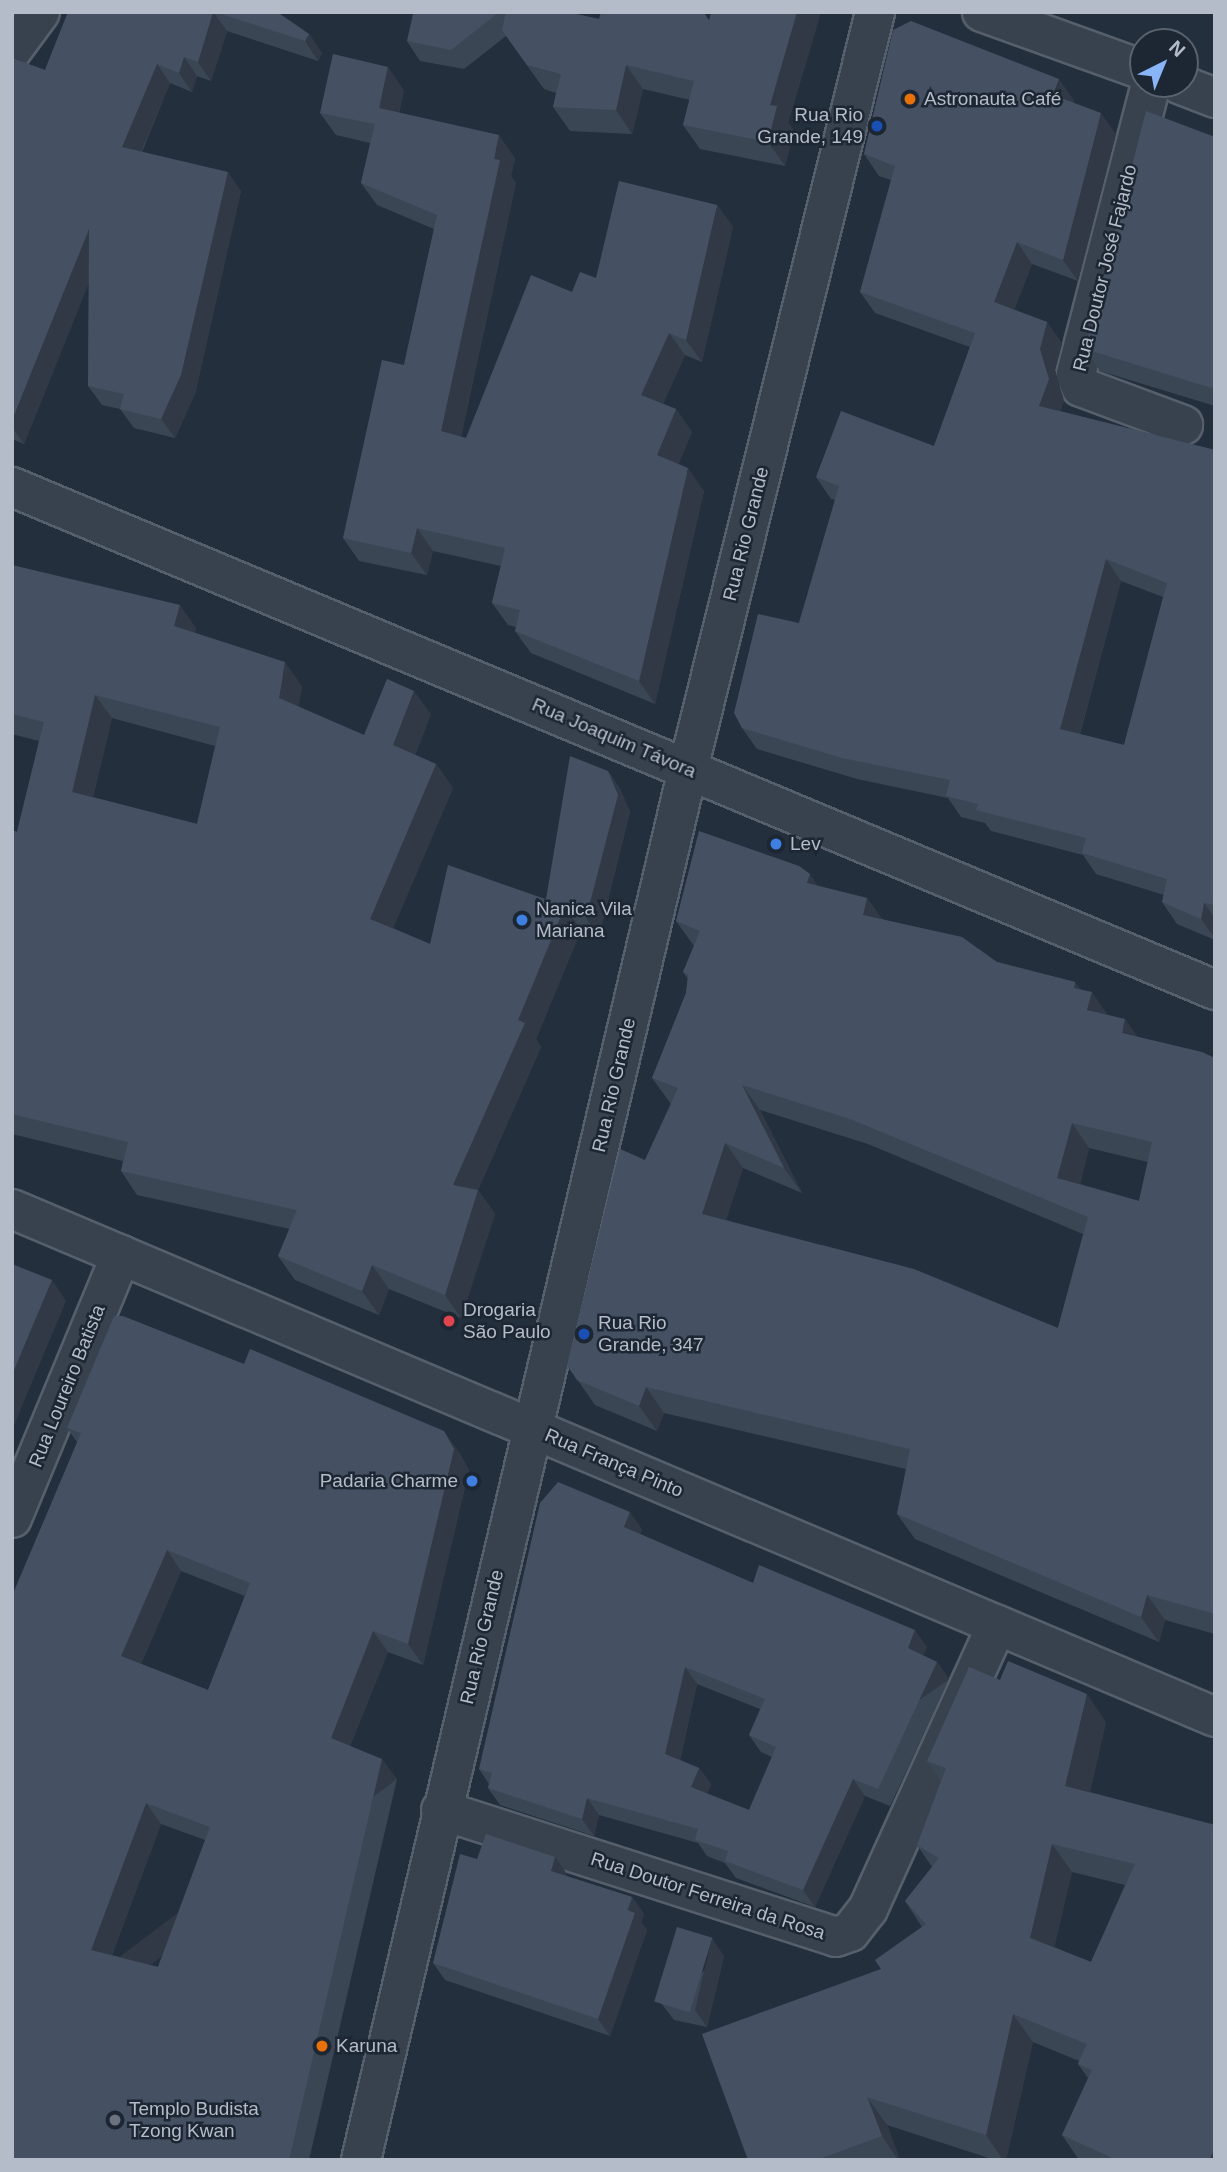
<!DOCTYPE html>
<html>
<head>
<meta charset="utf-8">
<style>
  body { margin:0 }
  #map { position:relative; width:1227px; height:2172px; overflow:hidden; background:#242f3e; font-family:Arial,sans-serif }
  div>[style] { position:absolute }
  .roads { filter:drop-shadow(2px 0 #565f6c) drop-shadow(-2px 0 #565f6c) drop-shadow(0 2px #565f6c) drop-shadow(0 -2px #565f6c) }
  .minor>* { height:38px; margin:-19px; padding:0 19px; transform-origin:19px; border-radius:19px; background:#38414e }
  .wall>* { inset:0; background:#3b4654 }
  .shaded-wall>* { inset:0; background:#303945; transform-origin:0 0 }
  .building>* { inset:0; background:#455162; transform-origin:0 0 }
  .dots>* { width:19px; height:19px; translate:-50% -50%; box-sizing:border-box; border:4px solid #1d2633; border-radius:50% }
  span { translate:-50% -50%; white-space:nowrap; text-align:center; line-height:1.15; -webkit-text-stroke:5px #1d2633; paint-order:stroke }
  .poi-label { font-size:19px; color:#b4bcc9 }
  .left { translate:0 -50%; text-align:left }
  .right { translate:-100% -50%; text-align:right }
  .street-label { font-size:19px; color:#b4bcc9 }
  .frame { position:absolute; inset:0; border:14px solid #b4bcc9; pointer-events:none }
  .north { position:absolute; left:1129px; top:28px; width:70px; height:70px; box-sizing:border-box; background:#1d2633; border:2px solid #59626f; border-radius:50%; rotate:43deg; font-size:19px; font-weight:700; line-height:28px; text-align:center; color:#b4bcc9 }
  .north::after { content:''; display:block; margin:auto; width:24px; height:32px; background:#8ab4f8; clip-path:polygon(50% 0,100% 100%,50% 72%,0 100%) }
</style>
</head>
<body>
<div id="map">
  <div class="roads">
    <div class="minor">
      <div style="left:982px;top:12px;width:171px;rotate:19.8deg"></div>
      <div style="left:12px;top:50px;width:47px;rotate:-53.6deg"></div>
      <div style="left:1151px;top:84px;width:301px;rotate:104.5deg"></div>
      <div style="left:1076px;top:375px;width:13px;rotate:67deg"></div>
      <div style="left:1081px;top:387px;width:109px;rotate:20.4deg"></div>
      <div style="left:1179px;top:84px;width:39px;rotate:21deg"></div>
      <div style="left:12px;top:487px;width:1304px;rotate:22.69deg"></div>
      <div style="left:12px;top:1209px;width:1306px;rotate:22.89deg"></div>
      <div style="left:12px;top:1518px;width:285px;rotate:-67.5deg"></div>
      <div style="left:441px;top:1810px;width:415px;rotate:17.8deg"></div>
      <div style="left:836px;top:1937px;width:15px;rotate:-20deg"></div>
      <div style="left:850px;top:1932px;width:29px;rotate:-52deg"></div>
      <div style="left:868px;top:1909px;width:312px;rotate:-65.6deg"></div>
      <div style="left:361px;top:2160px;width:1429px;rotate:-76.77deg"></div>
      <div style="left:688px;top:769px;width:780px;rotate:-76.12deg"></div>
    </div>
  </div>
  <div class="wall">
    <div style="clip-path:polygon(68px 12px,277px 12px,309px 34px,322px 53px,318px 61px,227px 31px,211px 81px,197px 76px,192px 92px,170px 83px,142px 152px,241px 191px,195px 394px,175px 438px,134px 428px,120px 409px,102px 405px,88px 386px,89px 282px,24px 444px,12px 439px,12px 58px,45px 70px)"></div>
    <div style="clip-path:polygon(409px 12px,567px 12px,599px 19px,710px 19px,820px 15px,788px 123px,794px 131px,785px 166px,700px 149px,683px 125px,690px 100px,643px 89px,632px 134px,570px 131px,553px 107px,556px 93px,544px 89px,506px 36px,464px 69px,420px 61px,407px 41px,413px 13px)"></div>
    <div style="clip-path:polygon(404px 90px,399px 113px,515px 158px,511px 176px,516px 183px,461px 437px,466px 438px,572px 292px,717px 205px,733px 227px,702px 362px,685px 355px,663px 404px,676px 409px,692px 432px,678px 464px,704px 491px,655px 704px,531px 653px,515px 631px,516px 627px,508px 625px,492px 603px,501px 566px,433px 551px,427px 575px,359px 561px,343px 538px,404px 365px,434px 229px,377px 205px,361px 183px,370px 143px,336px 135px,320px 113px)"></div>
    <div style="clip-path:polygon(evenodd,1074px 100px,1073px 103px,1116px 134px,1078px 281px,1032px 264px,1014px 310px,1047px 322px,1062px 344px,1055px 370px,1064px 401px,1060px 411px,1215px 450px,1215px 940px,1177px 924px,1162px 902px,1164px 895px,1096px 874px,1083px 855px,991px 831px,985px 823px,961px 817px,948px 798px,857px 779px,757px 749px,742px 728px,799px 623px,835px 500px,831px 499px,816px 477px,934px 446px,970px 347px,875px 313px,860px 292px,891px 180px,879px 176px,864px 154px,1074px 100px,1121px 581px,1163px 597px,1124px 745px,1080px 734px,1121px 581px)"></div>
    <div style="clip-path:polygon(1215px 137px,1215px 406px,1100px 371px,1085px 349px)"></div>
    <div style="clip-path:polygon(evenodd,12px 565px,196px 628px,195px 633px,302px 686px,298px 707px,364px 735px,431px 714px,415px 755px,436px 764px,453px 788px,393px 928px,430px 944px,546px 899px,608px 771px,620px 789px,630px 812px,599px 936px,580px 928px,581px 930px,536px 1039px,541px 1047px,478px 1190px,495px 1214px,461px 1318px,389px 1289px,379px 1315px,352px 1304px,295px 1280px,278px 1256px,290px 1229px,137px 1195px,121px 1171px,123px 1161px,12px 1134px,12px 830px,17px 832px,39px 741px,12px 734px,12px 565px,112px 718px,215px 746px,197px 824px,93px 797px,112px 718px)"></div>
    <div style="clip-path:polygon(evenodd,818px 886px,867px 898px,882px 919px,997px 962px,1075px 982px,1080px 989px,1107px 1014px,1138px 1037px,1215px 1058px,1215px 1634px,1165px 1620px,1159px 1642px,915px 1539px,897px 1514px,906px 1469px,664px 1413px,657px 1431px,595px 1405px,567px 1365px,645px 1160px,671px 1104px,652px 1078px,686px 993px,688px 979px,683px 972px,694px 946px,676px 921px,818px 886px,760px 1110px,868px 1144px,1083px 1234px,1058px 1328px,726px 1220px,743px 1168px,802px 1193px,760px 1110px,818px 886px,1089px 1148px,1148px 1162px,1139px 1201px,1080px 1184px,1089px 1148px)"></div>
    <div style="clip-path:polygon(evenodd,67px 1428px,459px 1452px,469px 1470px,423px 1665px,388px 1652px,350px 1746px,397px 1779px,309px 2160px,12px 2160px,77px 1442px,67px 1428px,181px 1571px,245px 1596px,208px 1690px,141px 1664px,181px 1571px,67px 1428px,161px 1824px,205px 1840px,158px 1967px,112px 1955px,161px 1824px)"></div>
    <div style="clip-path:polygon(evenodd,642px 1529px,640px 1534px,753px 1583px,927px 1647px,923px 1656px,937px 1662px,949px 1679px,890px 1806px,865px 1796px,815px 1907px,736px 1878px,725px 1863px,707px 1856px,698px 1843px,599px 1815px,594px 1836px,500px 1805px,488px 1788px,489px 1784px,479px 1769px,642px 1529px,697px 1684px,760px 1709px,749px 1735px,761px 1752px,772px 1757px,749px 1810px,707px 1794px,711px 1784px,699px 1768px,680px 1760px,697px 1684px)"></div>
    <div style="clip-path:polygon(evenodd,1106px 1722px,1090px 1792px,1215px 1825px,1215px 2160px,1079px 2160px,1062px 2135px,1088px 2078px,1078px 2064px,1079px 2061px,1033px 2042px,1006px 2160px,995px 2160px,887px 2125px,900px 2160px,748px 2160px,881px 1969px,922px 1927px,905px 1901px,932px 1867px,917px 1845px,941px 1782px,927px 1761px,1106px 1722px,1072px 1872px,1125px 1885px,1091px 1962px,1054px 1947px,1072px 1872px)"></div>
    <div style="clip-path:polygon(477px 1859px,567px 1874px,566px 1876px,632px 1897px,644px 1914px,641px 1922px,647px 1930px,610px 2036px,445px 1980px,433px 1963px)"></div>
    <div style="clip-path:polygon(724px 1956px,707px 2027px,674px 2020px,661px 2003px)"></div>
  </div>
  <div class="shaded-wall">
    <div style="clip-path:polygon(213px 12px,227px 31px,211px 81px,198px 62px)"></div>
    <div style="clip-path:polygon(797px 12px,818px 12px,820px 15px,788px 123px,794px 131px,785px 166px,768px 142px,770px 105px)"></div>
    <div style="clip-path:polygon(309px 34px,322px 53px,318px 61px,305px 41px)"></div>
    <div style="clip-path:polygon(184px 57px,197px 76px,192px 92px,179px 73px)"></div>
    <div style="clip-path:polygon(157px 64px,170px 83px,135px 166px,122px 147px)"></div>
    <div style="clip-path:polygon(626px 65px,643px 89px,632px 134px,616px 110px)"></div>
    <div style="clip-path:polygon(388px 67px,404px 90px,395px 131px,379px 108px)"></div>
    <div style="clip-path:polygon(1059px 79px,1074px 100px,1068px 116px,1053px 95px)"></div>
    <div style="clip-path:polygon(1101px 113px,1116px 134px,1078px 281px,1063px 260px)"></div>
    <div style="clip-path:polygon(499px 135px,515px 158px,511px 176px,516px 183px,457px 454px,441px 431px)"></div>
    <div style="clip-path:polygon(228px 172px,241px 191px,195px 394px,175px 438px,161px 419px)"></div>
    <div style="clip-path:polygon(717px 205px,733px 227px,702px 362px,686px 340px)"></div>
    <div style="clip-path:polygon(89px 229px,103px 248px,24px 444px,12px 427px,12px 420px)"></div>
    <div style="clip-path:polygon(1017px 242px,1032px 264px,1009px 324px,994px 302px)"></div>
    <div style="clip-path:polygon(1047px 322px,1062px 344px,1055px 370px,1064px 401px,1054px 427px,1039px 406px,1040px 349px)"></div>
    <div style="clip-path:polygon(669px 333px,685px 355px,657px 417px,641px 395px)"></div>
    <div style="clip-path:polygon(676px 409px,692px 432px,673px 478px,657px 455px)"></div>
    <div style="clip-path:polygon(688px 468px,704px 491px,655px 704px,639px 681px)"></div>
    <div style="clip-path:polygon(417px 528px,433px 551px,427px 575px,411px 553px)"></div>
    <div style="clip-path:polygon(1106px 559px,1121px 581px,1075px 750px,1060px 729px)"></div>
    <div style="clip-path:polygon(180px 605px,196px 628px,191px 650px,174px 626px)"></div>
    <div style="clip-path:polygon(285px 662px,302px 686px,296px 722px,279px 698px)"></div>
    <div style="clip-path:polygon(414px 691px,431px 714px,409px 769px,393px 745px)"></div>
    <div style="clip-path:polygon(95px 695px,112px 718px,88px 816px,72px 792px)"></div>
    <div style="clip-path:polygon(436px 764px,453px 788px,387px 943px,370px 919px)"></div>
    <div style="clip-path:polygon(608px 771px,620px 789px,630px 812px,599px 936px,586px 918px)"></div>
    <div style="clip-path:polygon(810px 874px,827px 900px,807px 883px)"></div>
    <div style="clip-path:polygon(867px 898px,885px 924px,863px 915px)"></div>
    <div style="clip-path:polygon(1204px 903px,1215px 918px,1215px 938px,1201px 919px)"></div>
    <div style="clip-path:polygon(565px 906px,581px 930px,536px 1039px,541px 1047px,470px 1208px,453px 1185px,518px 1020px)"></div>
    <div style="clip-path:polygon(1075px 982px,1089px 1002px,1092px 992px,1110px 1018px,1087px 1010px,1074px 988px)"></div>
    <div style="clip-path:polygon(1125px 1019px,1143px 1044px,1122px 1033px)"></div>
    <div style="clip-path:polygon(742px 1085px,760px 1110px,802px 1193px,784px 1168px)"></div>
    <div style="clip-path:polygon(1072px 1123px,1089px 1148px,1075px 1203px,1057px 1178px)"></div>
    <div style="clip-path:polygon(725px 1143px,743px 1168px,720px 1239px,702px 1214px)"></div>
    <div style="clip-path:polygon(478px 1190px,495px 1214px,461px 1318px,445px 1295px)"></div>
    <div style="clip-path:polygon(372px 1265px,389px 1289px,379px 1315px,362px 1291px)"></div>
    <div style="clip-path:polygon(52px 1280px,66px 1301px,12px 1430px,12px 1375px)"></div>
    <div style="clip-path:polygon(646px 1387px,664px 1413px,657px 1431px,639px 1406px)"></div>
    <div style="clip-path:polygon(444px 1431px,459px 1452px,469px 1470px,423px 1665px,408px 1644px)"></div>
    <div style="clip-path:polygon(630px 1512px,642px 1529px,635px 1544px,624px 1527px)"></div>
    <div style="clip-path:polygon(167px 1550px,181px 1571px,135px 1677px,121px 1656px)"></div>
    <div style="clip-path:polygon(1147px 1595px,1165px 1620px,1159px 1642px,1141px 1617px)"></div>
    <div style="clip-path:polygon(915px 1630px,927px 1647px,919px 1665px,908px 1648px)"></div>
    <div style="clip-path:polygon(373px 1631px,388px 1652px,345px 1759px,331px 1738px)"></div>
    <div style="left:937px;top:1662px;width:21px;height:140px;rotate:55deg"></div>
    <div style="clip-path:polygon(685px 1667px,697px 1684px,677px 1771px,665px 1754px)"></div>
    <div style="clip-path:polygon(1087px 1694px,1106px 1722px,1085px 1814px,1065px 1786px)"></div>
    <div style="left:382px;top:1759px;width:25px;height:412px;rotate:53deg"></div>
    <div style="clip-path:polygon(699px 1768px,711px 1784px,703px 1804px,691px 1787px)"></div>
    <div style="clip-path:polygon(853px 1779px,865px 1796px,815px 1907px,803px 1890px)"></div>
    <div style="clip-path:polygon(587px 1798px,599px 1815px,594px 1836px,582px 1819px)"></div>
    <div style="clip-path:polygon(146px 1803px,161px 1824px,106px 1970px,91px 1950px)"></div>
    <div style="clip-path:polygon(1052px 1844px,1072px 1872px,1050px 1966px,1030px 1938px)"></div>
    <div style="clip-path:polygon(555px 1857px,567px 1874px,562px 1888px,551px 1871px)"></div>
    <div style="clip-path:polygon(632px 1897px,644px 1914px,641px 1922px,647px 1930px,610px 2036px,598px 2019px)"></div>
    <div style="clip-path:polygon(712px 1938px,724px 1956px,707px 2027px,695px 2010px)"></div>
    <div style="clip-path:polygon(1013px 2014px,1033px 2042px,1006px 2160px,1003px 2160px,986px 2135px)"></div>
    <div style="clip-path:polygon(867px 2097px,887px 2125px,900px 2160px,898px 2160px,882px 2136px)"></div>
    <div style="clip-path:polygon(1215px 2148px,1215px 2160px,1209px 2160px)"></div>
  </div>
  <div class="building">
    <div style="clip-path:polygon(68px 12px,213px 12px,198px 62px,184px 57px,179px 73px,157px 64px,122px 147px,228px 172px,181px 375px,161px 419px,120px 409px,124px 394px,88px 386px,89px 229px,12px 420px,12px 58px,45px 70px)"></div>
    <div style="clip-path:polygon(215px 12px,277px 12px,309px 34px,305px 41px)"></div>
    <div style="clip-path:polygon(414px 12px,499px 12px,451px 50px,407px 41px)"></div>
    <div style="clip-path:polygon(506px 12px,567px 12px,599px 19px,601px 12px,704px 12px,709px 21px,711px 12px,797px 12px,770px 105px,777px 106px,768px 142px,683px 125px,694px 81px,626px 65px,616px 110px,553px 107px,561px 74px,527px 65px,502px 30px)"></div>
    <div style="clip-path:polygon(evenodd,911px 21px,1059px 79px,1053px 95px,1101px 113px,1063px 260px,1017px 242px,994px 302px,1047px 322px,1040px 349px,1049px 379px,1039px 406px,1215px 450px,1215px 905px,1204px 903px,1201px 919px,1162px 902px,1167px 879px,1082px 853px,1086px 838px,976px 810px,978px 804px,946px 796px,950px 780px,842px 758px,742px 728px,734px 713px,758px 614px,799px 623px,839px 486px,816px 477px,841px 411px,934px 446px,975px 333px,860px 292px,895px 166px,864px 154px,893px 30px,911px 21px,1106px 559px,1167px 583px,1124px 745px,1060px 729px,1106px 559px)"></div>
    <div style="clip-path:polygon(333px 54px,388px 67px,379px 108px,499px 135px,494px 159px,500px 160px,441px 431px,466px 438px,531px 275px,572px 292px,580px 272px,596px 278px,619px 181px,717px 205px,686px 340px,669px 333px,641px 395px,676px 409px,657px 455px,688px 468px,639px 681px,515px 631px,520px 610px,492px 603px,505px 548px,417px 528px,411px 553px,343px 538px,382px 360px,404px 365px,437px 215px,361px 183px,375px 124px,320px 113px)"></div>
    <div style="clip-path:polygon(1146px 111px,1215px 137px,1215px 389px,1085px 349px)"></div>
    <div style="clip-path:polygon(evenodd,12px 565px,180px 605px,174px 626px,285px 662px,279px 698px,364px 735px,387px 679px,414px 691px,393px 745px,436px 764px,370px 919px,430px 944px,448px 865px,565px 906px,518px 1020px,525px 1023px,453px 1185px,478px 1190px,445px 1295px,372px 1265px,362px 1291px,278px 1256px,297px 1210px,121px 1171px,128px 1142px,12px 1114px,12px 830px,17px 832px,44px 722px,12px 714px,12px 565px,95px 695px,220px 727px,197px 824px,72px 792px,95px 695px)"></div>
    <div style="clip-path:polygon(570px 756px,608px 771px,618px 795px,586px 918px,568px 910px,565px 906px,546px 899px)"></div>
    <div style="clip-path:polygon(evenodd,699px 831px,799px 866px,810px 874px,807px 883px,867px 898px,863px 915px,962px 937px,997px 962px,1075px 982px,1074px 988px,1092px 992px,1087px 1010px,1125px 1019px,1122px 1033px,1202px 1052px,1215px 1058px,1215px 1614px,1147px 1595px,1141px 1617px,897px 1514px,910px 1449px,646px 1387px,639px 1406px,577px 1380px,567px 1365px,620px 1149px,645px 1160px,678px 1088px,652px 1078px,686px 993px,688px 975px,683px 972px,700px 931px,676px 921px,699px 831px,742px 1085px,850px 1119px,1088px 1217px,1058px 1328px,914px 1269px,702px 1214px,725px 1143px,784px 1168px,742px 1085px,699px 831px,1072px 1123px,1152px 1142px,1139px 1201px,1057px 1178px,1072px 1123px)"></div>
    <div style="clip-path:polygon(12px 1264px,52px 1280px,12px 1375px)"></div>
    <div style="clip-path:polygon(evenodd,114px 1316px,123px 1316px,244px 1364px,250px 1349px,444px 1431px,454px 1449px,408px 1644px,373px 1631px,331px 1738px,382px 1759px,289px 2160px,12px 2160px,12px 1596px,81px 1433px,67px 1428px,114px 1316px,167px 1550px,250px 1583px,208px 1690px,121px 1656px,167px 1550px,114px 1316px,146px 1803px,210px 1827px,158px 1967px,91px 1950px,146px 1803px)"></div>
    <div style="clip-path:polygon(evenodd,558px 1482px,630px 1512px,624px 1527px,753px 1583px,759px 1565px,915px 1630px,908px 1648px,937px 1662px,878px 1789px,853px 1779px,803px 1890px,725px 1861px,728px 1851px,695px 1840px,698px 1829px,587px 1798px,582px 1819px,488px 1788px,492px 1773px,479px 1769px,540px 1503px,558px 1482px,685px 1667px,765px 1699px,749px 1735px,776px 1747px,749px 1810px,691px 1787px,699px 1768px,665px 1754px,685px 1667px)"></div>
    <div style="clip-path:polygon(evenodd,1008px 1661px,1087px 1694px,1065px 1786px,1215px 1825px,1215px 2148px,1209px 2160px,1117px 2160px,1062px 2135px,1092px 2070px,1078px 2064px,1087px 2044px,1013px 2014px,986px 2135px,867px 2097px,882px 2136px,816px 2160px,748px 2160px,702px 2034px,881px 1969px,875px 1960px,926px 1924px,905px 1901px,939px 1858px,917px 1845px,946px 1768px,927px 1761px,969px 1667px,1000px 1680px,1008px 1661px,1052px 1844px,1135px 1864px,1091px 1962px,1030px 1938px,1052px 1844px)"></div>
    <div style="clip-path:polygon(486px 1834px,555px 1857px,551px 1871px,632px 1897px,627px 1910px,635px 1913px,598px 2019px,433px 1963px,460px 1854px,477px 1859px)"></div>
    <div style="left:677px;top:1927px;width:37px;height:78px;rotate:17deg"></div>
  </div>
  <div class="dots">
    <div style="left:910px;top:99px;background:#e8710a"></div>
    <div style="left:877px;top:126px;background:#1a4fb4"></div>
    <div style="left:776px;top:844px;background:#3f7fe0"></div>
    <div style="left:522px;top:920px;background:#3f7fe0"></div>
    <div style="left:449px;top:1321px;background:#e0444e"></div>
    <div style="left:584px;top:1334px;background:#1a4fb4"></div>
    <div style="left:472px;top:1481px;background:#3f7fe0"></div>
    <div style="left:322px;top:2046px;background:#e8710a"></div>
    <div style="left:115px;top:2120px;background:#6b7280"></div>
  </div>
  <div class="poi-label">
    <span class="left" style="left:924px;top:99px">Astronauta Café</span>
    <span class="right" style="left:863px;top:126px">Rua Rio<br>Grande, 149</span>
    <span class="left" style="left:790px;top:844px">Lev</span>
    <span class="left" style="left:536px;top:920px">Nanica Vila<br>Mariana</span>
    <span class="left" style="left:463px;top:1321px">Drogaria<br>São Paulo</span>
    <span class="left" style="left:598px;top:1334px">Rua Rio<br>Grande, 347</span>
    <span class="right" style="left:458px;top:1481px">Padaria Charme</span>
    <span class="left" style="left:336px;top:2046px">Karuna</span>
    <span class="left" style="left:129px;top:2120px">Templo Budista<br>Tzong Kwan</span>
  </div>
  <div class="street-label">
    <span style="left:1105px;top:268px;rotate:-76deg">Rua Doutor José Fajardo</span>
    <span style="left:746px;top:534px;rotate:-76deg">Rua Rio Grande</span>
    <span style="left:614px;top:738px;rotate:23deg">Rua Joaquim Távora</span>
    <span style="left:614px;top:1085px;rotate:-77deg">Rua Rio Grande</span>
    <span style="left:67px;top:1386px;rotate:-68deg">Rua Loureiro Batista</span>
    <span style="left:614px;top:1463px;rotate:23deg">Rua França Pinto</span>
    <span style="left:482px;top:1637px;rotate:-77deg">Rua Rio Grande</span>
    <span style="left:708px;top:1896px;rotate:18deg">Rua Doutor Ferreira da Rosa</span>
  </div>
  <div class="frame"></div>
  <div class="north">N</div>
</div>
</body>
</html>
